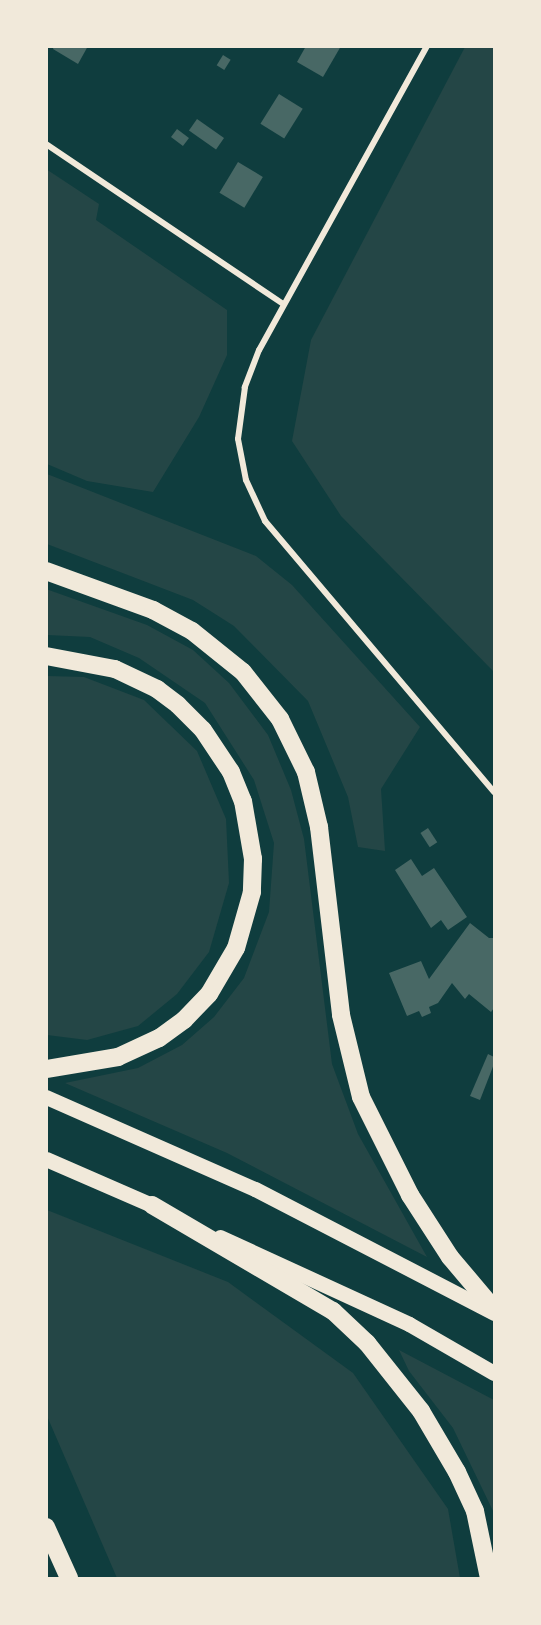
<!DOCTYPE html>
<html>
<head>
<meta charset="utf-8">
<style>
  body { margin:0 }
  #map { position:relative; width:541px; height:1625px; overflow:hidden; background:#0f3d3e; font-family:Georgia,serif }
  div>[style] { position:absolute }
  .green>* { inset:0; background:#244646 }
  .building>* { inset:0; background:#486865; transform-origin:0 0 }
  .minor>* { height:6px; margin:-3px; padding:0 3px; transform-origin:3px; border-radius:3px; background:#f1e9da }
  .primary>* { height:15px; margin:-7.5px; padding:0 7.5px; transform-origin:7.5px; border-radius:7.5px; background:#f1e9da }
  .motorway>* { height:18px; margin:-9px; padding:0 9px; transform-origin:9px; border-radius:9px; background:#f1e9da }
  span { translate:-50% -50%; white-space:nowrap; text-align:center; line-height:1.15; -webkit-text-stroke:6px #f1e9da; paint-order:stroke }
  .frame { position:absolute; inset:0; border:48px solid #f1e9da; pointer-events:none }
</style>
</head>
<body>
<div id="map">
  <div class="green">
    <div style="clip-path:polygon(465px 47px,494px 47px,494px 672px,341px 516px,292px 441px,311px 340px)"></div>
    <div style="clip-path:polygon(46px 169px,99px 204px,96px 220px,227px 310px,227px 355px,199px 417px,153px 492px,87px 481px,47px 464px)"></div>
    <div style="clip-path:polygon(47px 474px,256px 556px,292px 585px,420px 727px,381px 789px,385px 851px,358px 847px,348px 797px,308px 701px,234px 626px,193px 600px,47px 544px)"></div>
    <div style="clip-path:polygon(46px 589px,147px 625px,193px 650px,229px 683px,268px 735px,291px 790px,304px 839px,332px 1064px,358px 1134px,427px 1257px,227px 1153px,65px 1083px,138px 1068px,182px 1045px,214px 1017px,244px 978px,269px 912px,274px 843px,254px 780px,205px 703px,139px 658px,90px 637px,47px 635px)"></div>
    <div style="clip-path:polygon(47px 676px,84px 677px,144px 700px,197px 751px,226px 819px,229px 883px,209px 952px,177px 994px,138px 1026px,87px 1040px,47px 1035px)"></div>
    <div style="clip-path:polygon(47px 1210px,228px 1282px,353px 1373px,448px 1509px,460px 1578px,117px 1578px,47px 1416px)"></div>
    <div style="clip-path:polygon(399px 1350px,494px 1400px,494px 1513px,453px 1428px,409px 1371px)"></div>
  </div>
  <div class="building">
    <div style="clip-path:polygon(54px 46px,88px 46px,78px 64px,53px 49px)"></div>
    <div style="clip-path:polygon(306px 46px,341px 46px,323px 77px,297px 62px)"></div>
    <div style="left:223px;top:55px;width:9px;height:12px;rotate:32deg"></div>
    <div style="left:279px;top:94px;width:28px;height:35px;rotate:32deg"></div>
    <div style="left:197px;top:119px;width:33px;height:14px;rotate:35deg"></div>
    <div style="left:177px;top:129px;width:15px;height:10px;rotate:37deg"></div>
    <div style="left:238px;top:162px;width:29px;height:36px;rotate:31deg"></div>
    <div style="left:428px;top:828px;width:17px;height:9px;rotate:57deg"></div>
    <div style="clip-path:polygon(411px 859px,422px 876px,434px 868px,467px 917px,448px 930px,441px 920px,431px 928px,395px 870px)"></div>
    <div style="clip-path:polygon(470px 923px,489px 938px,494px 938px,494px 1008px,491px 1012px,469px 994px,465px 999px,452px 983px,438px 1003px,429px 1007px,431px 1013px,422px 1017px,419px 1011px,407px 1016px,389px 973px,421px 961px,429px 979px)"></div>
    <div style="clip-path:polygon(488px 1054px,494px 1057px,494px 1064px,480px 1100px,470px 1096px)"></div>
  </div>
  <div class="minor">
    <div style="left:427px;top:46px;width:347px;rotate:118.9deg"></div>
    <div style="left:259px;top:350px;width:40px;rotate:111deg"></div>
    <div style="left:245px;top:387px;width:52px;rotate:97.7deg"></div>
    <div style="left:238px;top:439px;width:42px;rotate:79deg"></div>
    <div style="left:246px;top:480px;width:45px;rotate:65.1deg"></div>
    <div style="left:265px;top:521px;width:355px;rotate:49.8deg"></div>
    <div style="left:46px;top:144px;width:285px;rotate:34deg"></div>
  </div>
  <div class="primary">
    <div style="left:46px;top:1097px;width:228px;rotate:23.8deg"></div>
    <div style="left:255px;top:1189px;width:269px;rotate:27.4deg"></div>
    <div style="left:46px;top:1159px;width:125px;rotate:23.5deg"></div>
    <div style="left:220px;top:1237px;width:208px;rotate:24.7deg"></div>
    <div style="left:409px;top:1324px;width:98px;rotate:30deg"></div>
  </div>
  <div class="motorway">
    <div style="left:46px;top:571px;width:114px;rotate:20deg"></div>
    <div style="left:153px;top:610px;width:44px;rotate:28.3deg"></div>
    <div style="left:192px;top:631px;width:65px;rotate:38.8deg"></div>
    <div style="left:243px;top:672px;width:60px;rotate:51.8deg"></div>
    <div style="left:280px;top:719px;width:59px;rotate:63.9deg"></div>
    <div style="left:306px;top:772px;width:57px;rotate:76.7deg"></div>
    <div style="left:319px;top:827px;width:189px;rotate:83.3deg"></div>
    <div style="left:341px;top:1015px;width:84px;rotate:76.3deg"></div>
    <div style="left:361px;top:1097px;width:110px;rotate:63.4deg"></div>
    <div style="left:410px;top:1195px;width:74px;rotate:57.2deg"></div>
    <div style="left:450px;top:1257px;width:68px;rotate:49.8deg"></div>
    <div style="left:46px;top:656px;width:70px;rotate:10.7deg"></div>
    <div style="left:115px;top:669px;width:47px;rotate:25.5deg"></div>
    <div style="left:157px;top:689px;width:26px;rotate:37deg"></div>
    <div style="left:178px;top:705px;width:35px;rotate:45deg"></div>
    <div style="left:203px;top:730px;width:50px;rotate:56.3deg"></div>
    <div style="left:231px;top:772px;width:31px;rotate:68deg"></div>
    <div style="left:243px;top:801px;width:59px;rotate:80.2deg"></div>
    <div style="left:253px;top:859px;width:33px;rotate:92deg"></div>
    <div style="left:252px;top:892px;width:58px;rotate:105.9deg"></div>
    <div style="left:236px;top:948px;width:53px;rotate:120.4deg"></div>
    <div style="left:209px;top:994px;width:36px;rotate:134deg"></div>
    <div style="left:184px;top:1020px;width:31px;rotate:144deg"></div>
    <div style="left:159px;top:1038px;width:45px;rotate:155.1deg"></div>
    <div style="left:118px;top:1057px;width:73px;rotate:170.5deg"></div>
    <div style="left:152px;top:1205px;width:210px;rotate:30.4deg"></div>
    <div style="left:333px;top:1311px;width:47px;rotate:43.3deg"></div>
    <div style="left:367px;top:1343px;width:87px;rotate:51.5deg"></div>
    <div style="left:421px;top:1411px;width:71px;rotate:59.5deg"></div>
    <div style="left:457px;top:1472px;width:43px;rotate:65.2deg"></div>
    <div style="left:475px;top:1511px;width:68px;rotate:78.2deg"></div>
    <div style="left:46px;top:1527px;width:56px;rotate:65.7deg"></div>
  </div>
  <div class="frame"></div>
</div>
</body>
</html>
